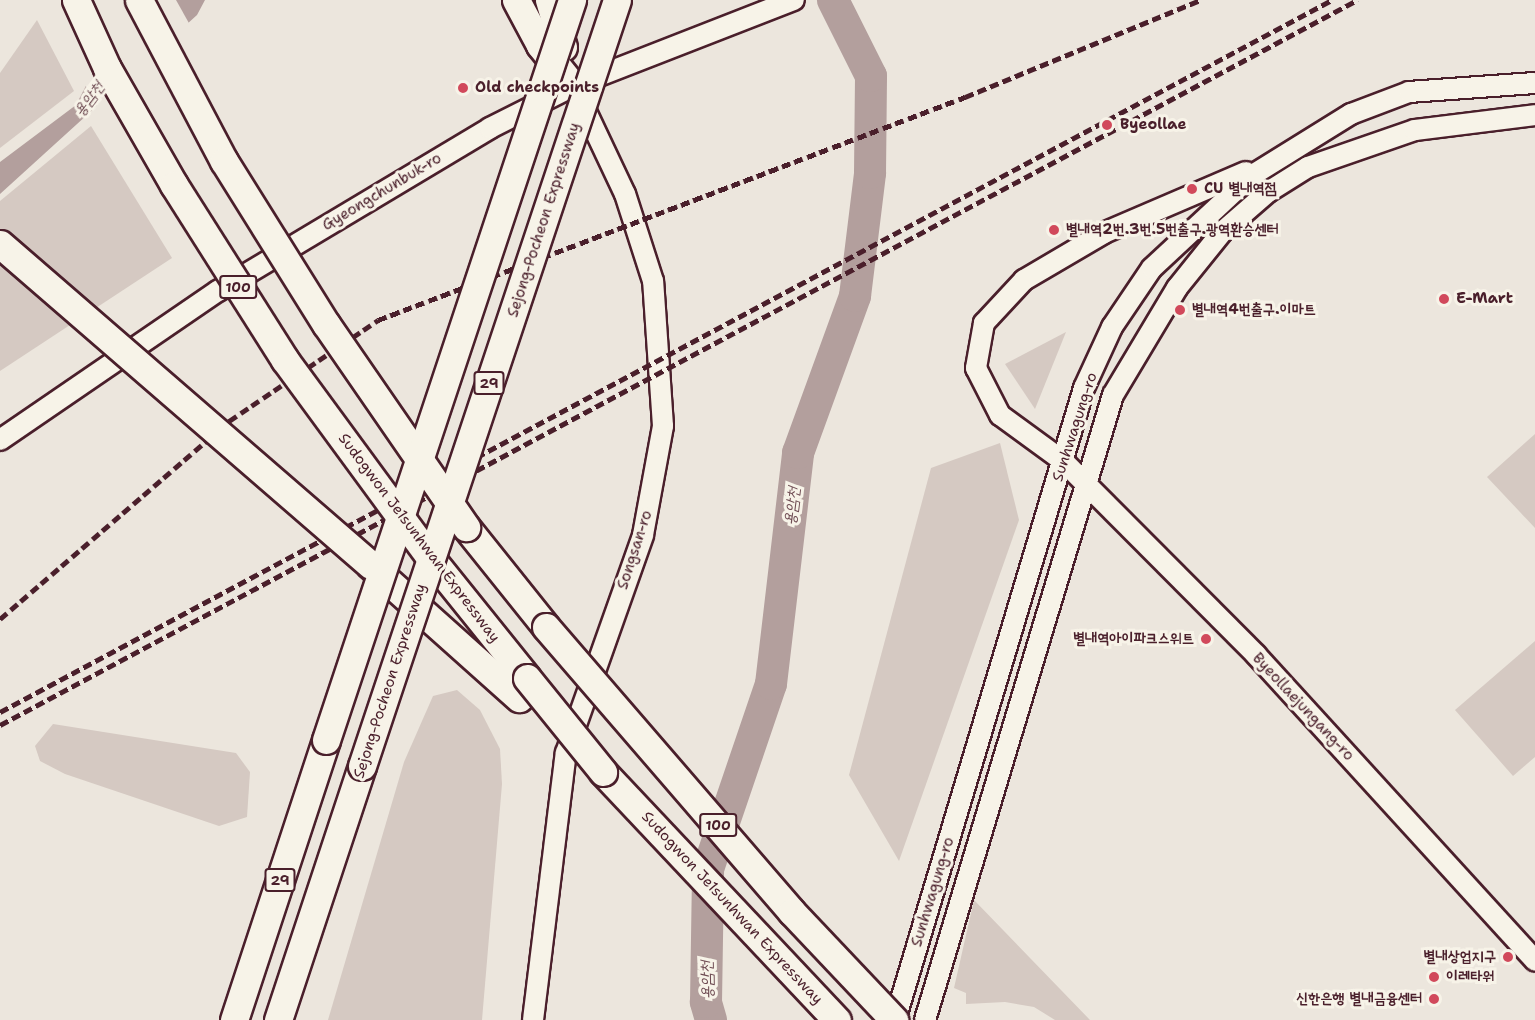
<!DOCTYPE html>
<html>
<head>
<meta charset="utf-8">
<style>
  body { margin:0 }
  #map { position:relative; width:1535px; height:1020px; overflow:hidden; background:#ece6dd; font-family:"Shantell Sans","Poor Story",sans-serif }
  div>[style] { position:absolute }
  .green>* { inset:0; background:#d5c9c2 }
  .water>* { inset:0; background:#b39f9d }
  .pier>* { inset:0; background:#ece6dd }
  .river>* { height:32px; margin:-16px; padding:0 16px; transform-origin:16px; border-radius:16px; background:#b39f9d }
  .roads { filter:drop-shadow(2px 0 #4a1f2b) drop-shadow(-2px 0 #4a1f2b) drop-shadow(0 2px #4a1f2b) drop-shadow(0 -2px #4a1f2b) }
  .minor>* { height:20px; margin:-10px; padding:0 10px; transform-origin:10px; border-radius:10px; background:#f7f3e8 }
  .highway>* { height:27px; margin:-13.5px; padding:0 13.5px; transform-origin:13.5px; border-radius:13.5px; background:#f7f3e8 }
  .rail>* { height:4.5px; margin-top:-2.25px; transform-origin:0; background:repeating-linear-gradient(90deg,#4a1f2b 0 9px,transparent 0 13.5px) }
  .bridges { filter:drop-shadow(2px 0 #4a1f2b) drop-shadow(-2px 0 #4a1f2b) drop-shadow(0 2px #4a1f2b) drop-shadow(0 -2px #4a1f2b) }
  .highway-bridge>* { height:27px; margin:-13.5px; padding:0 13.5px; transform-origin:13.5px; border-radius:13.5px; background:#f7f3e8 }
  .dots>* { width:16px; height:16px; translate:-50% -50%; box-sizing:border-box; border:3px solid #f7f3e8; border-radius:50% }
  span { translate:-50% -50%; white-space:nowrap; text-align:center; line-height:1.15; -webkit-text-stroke:6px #f7f3e8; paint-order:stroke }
  .shield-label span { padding:2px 4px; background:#f7f3e8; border:2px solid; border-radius:4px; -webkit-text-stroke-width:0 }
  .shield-label { font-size:14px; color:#4a1f2b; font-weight:700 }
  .poi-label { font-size:15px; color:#4a1f2b; font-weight:700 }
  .left { translate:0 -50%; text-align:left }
  .right { translate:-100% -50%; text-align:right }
  .street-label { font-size:15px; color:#4a1f2b }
  .water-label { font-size:16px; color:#6f4c53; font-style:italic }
</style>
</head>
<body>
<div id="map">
  <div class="green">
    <div style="clip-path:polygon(37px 20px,74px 91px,0 148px,0 73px)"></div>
    <div style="clip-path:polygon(91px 126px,172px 258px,0 371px,0 201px)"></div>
    <div style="clip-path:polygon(1066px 332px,1035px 409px,1005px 364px)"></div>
    <div style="clip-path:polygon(1535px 434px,1535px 528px,1487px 477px)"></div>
    <div style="clip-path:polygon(1000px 443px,1019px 520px,899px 861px,849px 775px,931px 468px)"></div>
    <div style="clip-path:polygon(1535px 641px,1535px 757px,1513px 776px,1455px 710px)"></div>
    <div style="clip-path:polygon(457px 690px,480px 710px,500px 749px,502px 784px,482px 1020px,328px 1020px,404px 762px,433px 696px)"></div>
    <div style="clip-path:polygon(53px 724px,236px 753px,250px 772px,247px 817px,219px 826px,65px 774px,40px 761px,35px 746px)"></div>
    <div style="clip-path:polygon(974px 900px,1090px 1020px,1055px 1020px,1034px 1007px,1005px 1002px,966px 1004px,966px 993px,954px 988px)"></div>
  </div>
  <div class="water">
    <div style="clip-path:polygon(130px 0,205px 0,197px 15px,0 194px,0 162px,76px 105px)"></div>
  </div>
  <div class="pier">
    <div style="clip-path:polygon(127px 0,176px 0,190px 25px,100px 110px,84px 83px)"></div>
  </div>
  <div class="river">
    <div style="left:711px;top:1020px;width:19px;rotate:-106deg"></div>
    <div style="left:706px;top:1002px;width:133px;rotate:-89.1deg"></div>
    <div style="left:708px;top:869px;width:195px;rotate:-71.2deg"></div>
    <div style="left:771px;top:684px;width:233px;rotate:-83.3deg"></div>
    <div style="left:798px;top:453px;width:167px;rotate:-70deg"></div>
    <div style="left:855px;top:296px;width:124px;rotate:-83deg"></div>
    <div style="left:870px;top:173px;width:97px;rotate:-89.4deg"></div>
    <div style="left:871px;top:76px;width:85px;rotate:-116.6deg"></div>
  </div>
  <div class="roads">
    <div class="minor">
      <div style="left:1246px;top:172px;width:155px;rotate:156.8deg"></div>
      <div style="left:1104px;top:233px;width:93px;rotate:149.6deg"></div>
      <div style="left:1024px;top:280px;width:59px;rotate:132.9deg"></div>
      <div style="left:984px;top:323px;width:46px;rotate:100.1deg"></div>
      <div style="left:976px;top:368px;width:53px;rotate:62.9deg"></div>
      <div style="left:1000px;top:415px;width:78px;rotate:36.1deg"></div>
      <div style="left:1063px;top:461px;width:274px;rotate:45.1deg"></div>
      <div style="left:1256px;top:655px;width:414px;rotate:47.6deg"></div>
      <div style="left:0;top:440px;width:264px;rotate:-34.4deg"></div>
      <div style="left:218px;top:291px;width:317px;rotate:-30.9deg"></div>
      <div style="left:490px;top:128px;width:93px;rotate:-26.8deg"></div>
      <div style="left:573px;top:86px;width:237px;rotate:-21.3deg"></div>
      <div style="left:533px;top:1020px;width:269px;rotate:-83deg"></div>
      <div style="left:566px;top:753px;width:231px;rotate:-70.5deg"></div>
      <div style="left:643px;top:535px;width:111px;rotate:-79.6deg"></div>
      <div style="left:663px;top:426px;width:145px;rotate:-93.9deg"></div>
      <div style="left:653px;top:281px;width:91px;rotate:-107.8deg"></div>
      <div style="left:625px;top:194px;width:105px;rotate:-115.3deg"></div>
      <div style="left:895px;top:1020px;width:660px;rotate:-73.35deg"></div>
      <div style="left:1084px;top:388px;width:67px;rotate:-65.3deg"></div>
      <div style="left:1112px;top:327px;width:71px;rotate:-55.9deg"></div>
      <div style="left:1152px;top:268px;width:135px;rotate:-42.9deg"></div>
      <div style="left:1251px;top:176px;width:118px;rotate:-31.8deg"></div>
      <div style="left:1351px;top:114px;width:62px;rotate:-20.8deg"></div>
      <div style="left:1409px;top:92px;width:126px;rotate:-4.1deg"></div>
      <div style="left:925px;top:1020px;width:653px;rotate:-73.26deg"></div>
      <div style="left:1113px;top:395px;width:125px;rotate:-59.1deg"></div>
      <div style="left:1177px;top:288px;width:72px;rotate:-51.2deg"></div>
      <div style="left:1222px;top:232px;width:61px;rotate:-41deg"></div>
      <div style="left:1268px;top:192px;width:47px;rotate:-32deg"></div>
      <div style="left:1308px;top:167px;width:113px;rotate:-19.1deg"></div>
      <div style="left:1415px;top:130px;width:121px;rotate:-7.1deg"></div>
    </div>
    <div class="highway">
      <div style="left:516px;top:0;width:51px;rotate:61.9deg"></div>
      <div style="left:540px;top:45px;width:53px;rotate:51.2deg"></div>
      <div style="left:549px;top:0;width:49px;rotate:73.4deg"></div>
      <div style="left:466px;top:527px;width:128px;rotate:51.3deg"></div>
      <div style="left:429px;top:556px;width:156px;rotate:51.2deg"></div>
      <div style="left:370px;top:565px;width:200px;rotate:41.8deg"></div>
      <div style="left:603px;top:772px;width:341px;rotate:46.7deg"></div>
      <div style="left:234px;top:1020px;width:295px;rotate:-71.8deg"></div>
      <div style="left:278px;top:1020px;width:268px;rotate:-71.7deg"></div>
    </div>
  </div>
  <div class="rail">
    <div style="left:0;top:619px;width:303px;rotate:-40.8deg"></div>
    <div style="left:229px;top:421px;width:180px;rotate:-34.1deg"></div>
    <div style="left:378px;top:320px;width:628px;rotate:-20.8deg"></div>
    <div style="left:965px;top:97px;width:254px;rotate:-22.4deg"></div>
    <div style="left:0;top:712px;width:1510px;rotate:-28.13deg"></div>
    <div style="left:0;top:725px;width:1539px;rotate:-28.11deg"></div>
  </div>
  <div class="bridges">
    <div class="highway-bridge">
      <div style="left:76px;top:0;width:75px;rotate:65.5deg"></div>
      <div style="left:107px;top:68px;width:135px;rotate:60.2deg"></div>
      <div style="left:174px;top:185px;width:207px;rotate:57.6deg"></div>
      <div style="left:285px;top:360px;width:243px;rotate:53.7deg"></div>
      <div style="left:139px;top:0;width:182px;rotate:62.2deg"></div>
      <div style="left:224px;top:161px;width:192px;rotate:58deg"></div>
      <div style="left:326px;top:324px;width:247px;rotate:55.4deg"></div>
      <div style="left:0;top:244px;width:490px;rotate:40.9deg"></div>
      <div style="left:546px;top:627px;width:376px;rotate:49.2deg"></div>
      <div style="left:792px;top:912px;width:149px;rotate:46.6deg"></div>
      <div style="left:527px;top:678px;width:121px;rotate:51deg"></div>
      <div style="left:326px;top:740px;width:780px;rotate:-71.61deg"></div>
      <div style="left:362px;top:766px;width:807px;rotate:-71.59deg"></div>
    </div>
  </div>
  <div class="dots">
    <div style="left:463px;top:88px;background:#d1495b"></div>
    <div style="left:1107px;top:125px;background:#d1495b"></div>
    <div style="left:1192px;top:189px;background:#d1495b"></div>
    <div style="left:1054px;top:230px;background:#d1495b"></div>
    <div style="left:1444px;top:299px;background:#d1495b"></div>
    <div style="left:1180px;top:310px;background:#d1495b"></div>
    <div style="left:1206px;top:639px;background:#d1495b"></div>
    <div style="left:1508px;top:957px;background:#d1495b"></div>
    <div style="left:1434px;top:977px;background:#d1495b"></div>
    <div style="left:1434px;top:999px;background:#d1495b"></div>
  </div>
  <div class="shield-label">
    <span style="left:238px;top:287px">100</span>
    <span style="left:489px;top:383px">29</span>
    <span style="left:718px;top:825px">100</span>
    <span style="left:280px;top:880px">29</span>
  </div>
  <div class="poi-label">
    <span class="left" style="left:475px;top:88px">Old checkpoints</span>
    <span class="left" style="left:1120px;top:125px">Byeollae</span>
    <span class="left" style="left:1204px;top:189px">CU 별내역점</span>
    <span class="left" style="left:1066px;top:230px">별내역2번.3번.5번출구.광역환승센터</span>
    <span class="left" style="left:1456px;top:299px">E-Mart</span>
    <span class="left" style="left:1192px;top:310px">별내역4번출구.이마트</span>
    <span class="right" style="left:1194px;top:639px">별내역아이파크스위트</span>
    <span class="right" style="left:1496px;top:957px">별내상업지구</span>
    <span class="left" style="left:1446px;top:977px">이레타워</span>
    <span class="right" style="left:1422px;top:999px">신한은행 별내금융센터</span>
  </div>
  <div class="street-label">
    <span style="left:382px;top:192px;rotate:-31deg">Gyeongchunbuk-ro</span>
    <span style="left:544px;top:220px;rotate:-72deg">Sejong-Pocheon Expressway</span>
    <span style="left:1075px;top:427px;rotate:-72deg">Sunhwagung-ro</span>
    <span style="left:419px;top:538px;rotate:53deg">Sudogwon Je1sunhwan Expressway</span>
    <span style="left:635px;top:550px;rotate:-72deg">Songsan-ro</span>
    <span style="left:390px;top:681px;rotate:-72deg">Sejong-Pocheon Expressway</span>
    <span style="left:1303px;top:707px;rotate:47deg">Byeollaejungang-ro</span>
    <span style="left:933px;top:892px;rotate:-73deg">Sunhwagung-ro</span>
    <span style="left:732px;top:908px;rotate:47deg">Sudogwon Je1sunhwan Expressway</span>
  </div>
  <div class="water-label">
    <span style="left:89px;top:99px;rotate:-53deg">용암천</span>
    <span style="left:792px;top:506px;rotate:-83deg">용암천</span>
    <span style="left:707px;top:980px;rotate:-91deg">용암천</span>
  </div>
</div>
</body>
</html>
